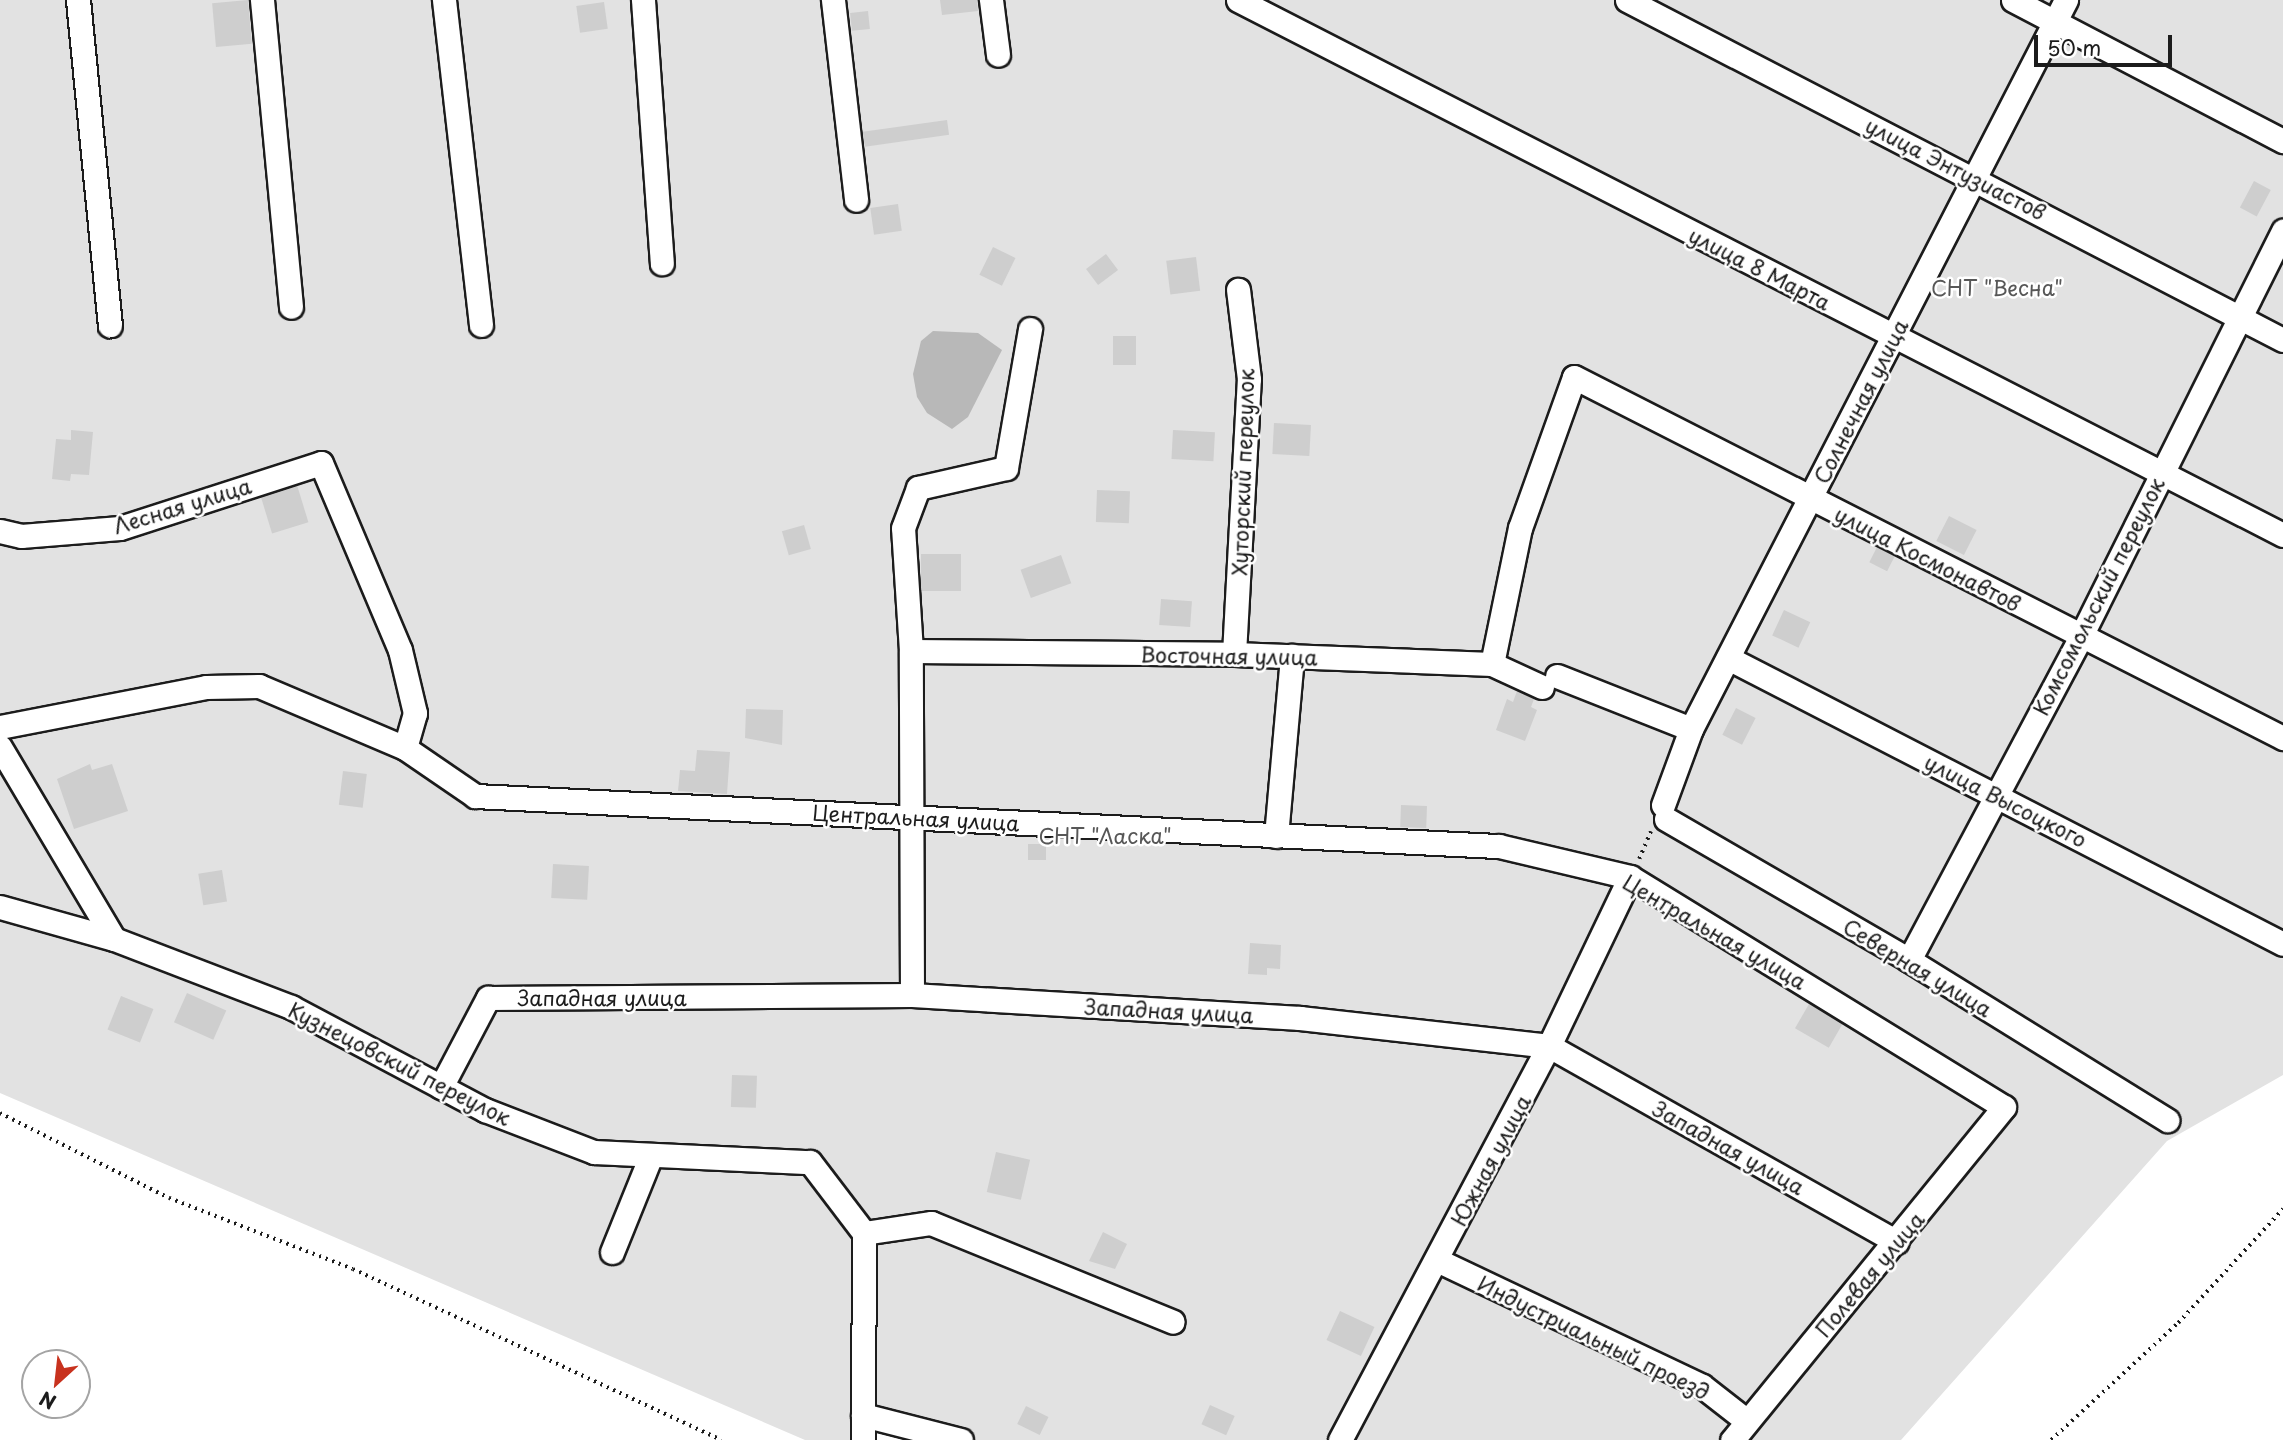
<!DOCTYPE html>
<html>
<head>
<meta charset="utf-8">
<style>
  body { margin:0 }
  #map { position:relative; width:2283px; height:1440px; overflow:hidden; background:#fff; font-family:"Playpen Sans",sans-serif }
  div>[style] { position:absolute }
  .green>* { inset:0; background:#e2e2e2 }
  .water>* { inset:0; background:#b8b8b8 }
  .building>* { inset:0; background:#cecece; transform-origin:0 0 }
  .path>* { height:3.5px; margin-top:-1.75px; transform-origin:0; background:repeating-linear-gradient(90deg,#1c1c1c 0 2px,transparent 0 7px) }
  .roads { filter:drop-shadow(2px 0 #1c1c1c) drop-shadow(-2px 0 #1c1c1c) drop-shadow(0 2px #1c1c1c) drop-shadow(0 -2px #1c1c1c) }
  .minor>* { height:23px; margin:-11.5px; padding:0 11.5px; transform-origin:11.5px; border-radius:11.5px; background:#fff }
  span { translate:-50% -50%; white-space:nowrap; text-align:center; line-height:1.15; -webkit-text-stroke:5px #fff; paint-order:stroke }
  .street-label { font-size:21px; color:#1c1c1c }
  .park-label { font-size:21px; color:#575757 }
  .north { position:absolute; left:21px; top:1349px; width:70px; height:70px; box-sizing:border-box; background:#fff; border:2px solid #a4a4a4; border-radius:50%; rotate:207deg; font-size:19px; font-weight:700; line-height:28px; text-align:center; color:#1c1c1c }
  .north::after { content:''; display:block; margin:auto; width:24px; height:32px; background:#c8321e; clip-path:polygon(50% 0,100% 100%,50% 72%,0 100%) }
  .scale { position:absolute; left:2034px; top:35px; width:138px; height:32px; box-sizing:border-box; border:4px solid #1c1c1c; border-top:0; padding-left:9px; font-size:21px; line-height:24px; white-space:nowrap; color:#1c1c1c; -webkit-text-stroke:5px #fff; paint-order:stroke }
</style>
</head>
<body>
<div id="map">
  <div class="green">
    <div style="clip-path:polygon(0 0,2283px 0,2283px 1075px,2167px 1141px,1901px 1440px,974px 1440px,878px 1409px,873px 1440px,805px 1440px,0 1093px)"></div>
  </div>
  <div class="water">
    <div style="clip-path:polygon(933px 331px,978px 333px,1002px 350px,968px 417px,952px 429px,927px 413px,917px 397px,913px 374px,921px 341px)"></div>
  </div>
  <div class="building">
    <div style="left:248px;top:0;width:44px;height:36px;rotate:85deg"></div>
    <div style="clip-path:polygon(940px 0,977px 0,978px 11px,942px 15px)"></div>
    <div style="left:604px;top:2px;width:27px;height:28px;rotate:82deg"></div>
    <div style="left:868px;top:11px;width:18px;height:18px;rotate:84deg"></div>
    <div style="left:947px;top:120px;width:15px;height:85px;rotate:82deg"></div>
    <div style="left:2254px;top:181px;width:19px;height:30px;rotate:28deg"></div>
    <div style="left:898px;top:204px;width:27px;height:28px;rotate:82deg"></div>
    <div style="left:993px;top:247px;width:25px;height:31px;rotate:26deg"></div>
    <div style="left:1106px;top:254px;width:20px;height:25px;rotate:53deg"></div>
    <div style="left:1196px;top:257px;width:34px;height:30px;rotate:83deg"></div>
    <div style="left:1113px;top:336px;width:23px;height:29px"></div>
    <div style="left:1274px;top:423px;width:37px;height:31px;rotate:3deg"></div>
    <div style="clip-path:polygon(71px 430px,93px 432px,89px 475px,71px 474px,70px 481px,52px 479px,56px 439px,71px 440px)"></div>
    <div style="left:1173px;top:430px;width:42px;height:29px;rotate:3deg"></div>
    <div style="left:297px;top:485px;width:39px;height:38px;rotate:73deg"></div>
    <div style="left:1097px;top:490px;width:33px;height:32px;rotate:2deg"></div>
    <div style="left:1949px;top:516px;width:31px;height:28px;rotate:27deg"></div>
    <div style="left:804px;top:525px;width:25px;height:23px;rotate:74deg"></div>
    <div style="left:1877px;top:547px;width:20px;height:17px;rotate:27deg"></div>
    <div style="left:961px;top:554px;width:37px;height:40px;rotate:90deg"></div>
    <div style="left:1061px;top:555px;width:30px;height:43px;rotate:70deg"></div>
    <div style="left:1161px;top:599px;width:31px;height:26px;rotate:4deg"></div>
    <div style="left:1784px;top:610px;width:29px;height:28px;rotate:25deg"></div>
    <div style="clip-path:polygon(1517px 691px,1534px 699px,1531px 707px,1537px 710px,1525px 741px,1496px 730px,1507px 699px,1513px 702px)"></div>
    <div style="left:1736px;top:708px;width:22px;height:30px;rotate:27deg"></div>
    <div style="clip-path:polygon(746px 709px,783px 710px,782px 745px,745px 738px)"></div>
    <div style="clip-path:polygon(697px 750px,730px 752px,727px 794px,678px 791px,680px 770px,695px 771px)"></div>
    <div style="clip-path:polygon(90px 764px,92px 770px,112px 764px,128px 811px,74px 829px,57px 779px)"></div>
    <div style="left:343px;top:771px;width:24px;height:34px;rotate:7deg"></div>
    <div style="left:1401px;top:805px;width:26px;height:22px;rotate:2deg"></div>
    <div style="left:1028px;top:844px;width:18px;height:16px"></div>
    <div style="left:553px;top:864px;width:36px;height:34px;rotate:3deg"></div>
    <div style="left:222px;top:870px;width:32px;height:24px;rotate:81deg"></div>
    <div style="clip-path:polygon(1250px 943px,1281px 945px,1280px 969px,1267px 968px,1267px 975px,1248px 974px)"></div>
    <div style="left:187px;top:993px;width:43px;height:32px;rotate:24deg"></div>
    <div style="left:121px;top:996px;width:35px;height:36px;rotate:22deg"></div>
    <div style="left:1809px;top:1004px;width:39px;height:28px;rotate:30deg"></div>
    <div style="left:732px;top:1075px;width:25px;height:32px;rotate:2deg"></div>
    <div style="left:996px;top:1152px;width:35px;height:41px;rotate:13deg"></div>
    <div style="clip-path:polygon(1103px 1232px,1127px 1244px,1115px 1269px,1089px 1261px)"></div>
    <div style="left:1340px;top:1311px;width:38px;height:32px;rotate:25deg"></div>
    <div style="left:1210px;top:1405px;width:27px;height:21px;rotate:24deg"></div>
    <div style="left:1026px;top:1406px;width:25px;height:20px;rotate:26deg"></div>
  </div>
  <div class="path">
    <div style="left:1639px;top:859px;width:30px;rotate:-67deg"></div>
    <div style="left:0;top:1113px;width:189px;rotate:26.7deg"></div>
    <div style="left:169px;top:1198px;width:197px;rotate:21.1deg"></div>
    <div style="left:353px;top:1269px;width:406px;rotate:24.9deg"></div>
    <div style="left:2051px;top:1440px;width:173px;rotate:-42.7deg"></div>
    <div style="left:2178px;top:1323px;width:155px;rotate:-47.4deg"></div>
  </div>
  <div class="roads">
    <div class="minor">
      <div style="left:78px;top:0;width:327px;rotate:84.4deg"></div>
      <div style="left:262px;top:0;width:308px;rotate:84.6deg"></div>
      <div style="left:444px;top:0;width:327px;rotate:83.5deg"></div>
      <div style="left:643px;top:0;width:264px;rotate:85.9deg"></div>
      <div style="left:833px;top:0;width:201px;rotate:83.4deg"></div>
      <div style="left:991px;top:0;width:55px;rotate:82.7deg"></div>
      <div style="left:1238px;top:0;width:1174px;rotate:27.11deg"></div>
      <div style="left:1627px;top:0;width:739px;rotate:27.4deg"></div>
      <div style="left:2013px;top:0;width:305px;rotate:27.6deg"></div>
      <div style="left:0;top:531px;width:22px;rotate:13deg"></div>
      <div style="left:21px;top:536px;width:99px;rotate:-4.6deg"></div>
      <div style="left:120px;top:528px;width:211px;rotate:-17.9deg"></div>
      <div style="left:321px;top:463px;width:203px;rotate:67.1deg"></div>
      <div style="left:400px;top:650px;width:65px;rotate:76.6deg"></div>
      <div style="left:415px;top:713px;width:36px;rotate:106deg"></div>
      <div style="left:911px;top:651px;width:323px;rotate:0.5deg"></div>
      <div style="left:1234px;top:654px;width:258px;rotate:2.2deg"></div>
      <div style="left:1492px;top:664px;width:55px;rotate:24.7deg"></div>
      <div style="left:1234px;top:654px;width:275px;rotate:-86.9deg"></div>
      <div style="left:1249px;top:379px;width:90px;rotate:-97deg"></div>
      <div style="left:1728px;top:658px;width:624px;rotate:27.26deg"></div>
      <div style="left:1492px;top:664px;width:139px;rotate:-78.4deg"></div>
      <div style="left:1520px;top:528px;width:160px;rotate:-70.3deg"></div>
      <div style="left:1574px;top:377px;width:796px;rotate:26.98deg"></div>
      <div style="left:1557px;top:676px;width:144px;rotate:21.6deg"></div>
      <div style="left:0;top:727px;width:210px;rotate:-11deg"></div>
      <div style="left:206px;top:687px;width:53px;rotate:-1.1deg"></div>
      <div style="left:259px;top:686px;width:159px;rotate:23deg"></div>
      <div style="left:405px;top:748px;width:85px;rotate:34.4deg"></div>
      <div style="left:475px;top:796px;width:1025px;rotate:2.8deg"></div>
      <div style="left:1499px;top:846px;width:135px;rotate:13.3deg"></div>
      <div style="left:1630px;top:877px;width:439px;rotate:31.6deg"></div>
      <div style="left:2004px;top:1107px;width:430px;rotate:129.2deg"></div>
      <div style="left:0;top:747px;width:223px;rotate:59.3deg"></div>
      <div style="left:1663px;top:805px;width:81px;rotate:-69.8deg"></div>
      <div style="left:1691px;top:729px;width:820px;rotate:-62.78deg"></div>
      <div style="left:1666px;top:819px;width:281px;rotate:30.1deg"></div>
      <div style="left:1909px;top:960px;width:304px;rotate:31.8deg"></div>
      <div style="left:1276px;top:836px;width:181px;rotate:-84.9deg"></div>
      <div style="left:0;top:907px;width:118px;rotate:15.7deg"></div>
      <div style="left:114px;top:939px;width:190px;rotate:21deg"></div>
      <div style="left:291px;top:1007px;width:220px;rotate:28deg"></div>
      <div style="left:485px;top:1110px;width:117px;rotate:21.1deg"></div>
      <div style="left:594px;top:1152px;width:216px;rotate:2.7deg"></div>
      <div style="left:810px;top:1162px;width:89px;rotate:52.7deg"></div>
      <div style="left:864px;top:1233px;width:207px;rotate:90.3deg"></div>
      <div style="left:1909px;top:960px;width:367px;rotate:-62deg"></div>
      <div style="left:2081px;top:636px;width:453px;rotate:-63.5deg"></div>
      <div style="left:912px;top:995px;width:344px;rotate:-90.2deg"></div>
      <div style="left:911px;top:651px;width:123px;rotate:-93.7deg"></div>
      <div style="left:903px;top:528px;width:43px;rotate:-69.4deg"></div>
      <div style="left:918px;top:488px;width:90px;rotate:-12.8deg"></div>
      <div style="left:1006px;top:468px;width:141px;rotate:-80.2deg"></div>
      <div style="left:441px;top:1087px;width:101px;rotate:-62.2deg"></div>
      <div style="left:488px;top:998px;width:424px;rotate:-0.4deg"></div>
      <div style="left:912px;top:995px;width:389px;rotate:3.4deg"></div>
      <div style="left:1300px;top:1018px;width:251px;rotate:6.4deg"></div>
      <div style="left:1549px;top:1046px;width:399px;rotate:29.4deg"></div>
      <div style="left:864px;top:1233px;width:68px;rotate:-8.5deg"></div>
      <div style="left:931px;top:1223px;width:261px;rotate:22.2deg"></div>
      <div style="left:612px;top:1252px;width:101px;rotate:-68deg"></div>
      <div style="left:1437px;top:1260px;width:293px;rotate:25.4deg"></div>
      <div style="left:1702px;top:1386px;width:57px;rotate:37.9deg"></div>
      <div style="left:863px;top:1415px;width:101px;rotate:14.3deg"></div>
      <div style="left:1340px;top:1440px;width:446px;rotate:-62.1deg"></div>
      <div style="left:1549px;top:1046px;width:187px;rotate:-64.4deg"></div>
    </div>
  </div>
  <div class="street-label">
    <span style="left:1956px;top:168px;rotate:27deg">улица Энтузиастов</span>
    <span style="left:1760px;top:268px;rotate:27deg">улица 8 Марта</span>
    <span style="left:1860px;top:401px;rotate:-63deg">Солнечная улица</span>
    <span style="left:1242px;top:472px;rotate:-88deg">Хуторский переулок</span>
    <span style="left:182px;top:505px;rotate:-17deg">Лесная улица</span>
    <span style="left:1928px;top:558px;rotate:27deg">улица Космонавтов</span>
    <span style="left:2098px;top:596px;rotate:-63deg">Комсомольский переулок</span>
    <span style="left:1229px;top:655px;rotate:1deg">Восточная улица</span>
    <span style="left:2006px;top:800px;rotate:27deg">улица Высоцкого</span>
    <span style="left:916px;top:817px;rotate:3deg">Центральная улица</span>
    <span style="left:1715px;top:931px;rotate:30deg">Центральная улица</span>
    <span style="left:1918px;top:967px;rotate:31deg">Северная улица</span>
    <span style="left:602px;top:997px">Западная улица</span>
    <span style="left:1169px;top:1010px;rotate:3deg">Западная улица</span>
    <span style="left:400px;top:1063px;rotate:27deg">Кузнецовский переулок</span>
    <span style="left:1729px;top:1147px;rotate:29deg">Западная улица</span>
    <span style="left:1490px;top:1160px;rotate:-62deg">Южная улица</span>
    <span style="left:1869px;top:1274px;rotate:-50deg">Полевая улица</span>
    <span style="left:1594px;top:1337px;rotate:26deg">Индустриальный проезд</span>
  </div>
  <div class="park-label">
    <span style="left:1997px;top:287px">СНТ "Весна"</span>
    <span style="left:1105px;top:835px">СНТ "Ласка"</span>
  </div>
  <div class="north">N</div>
  <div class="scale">50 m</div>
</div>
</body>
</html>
